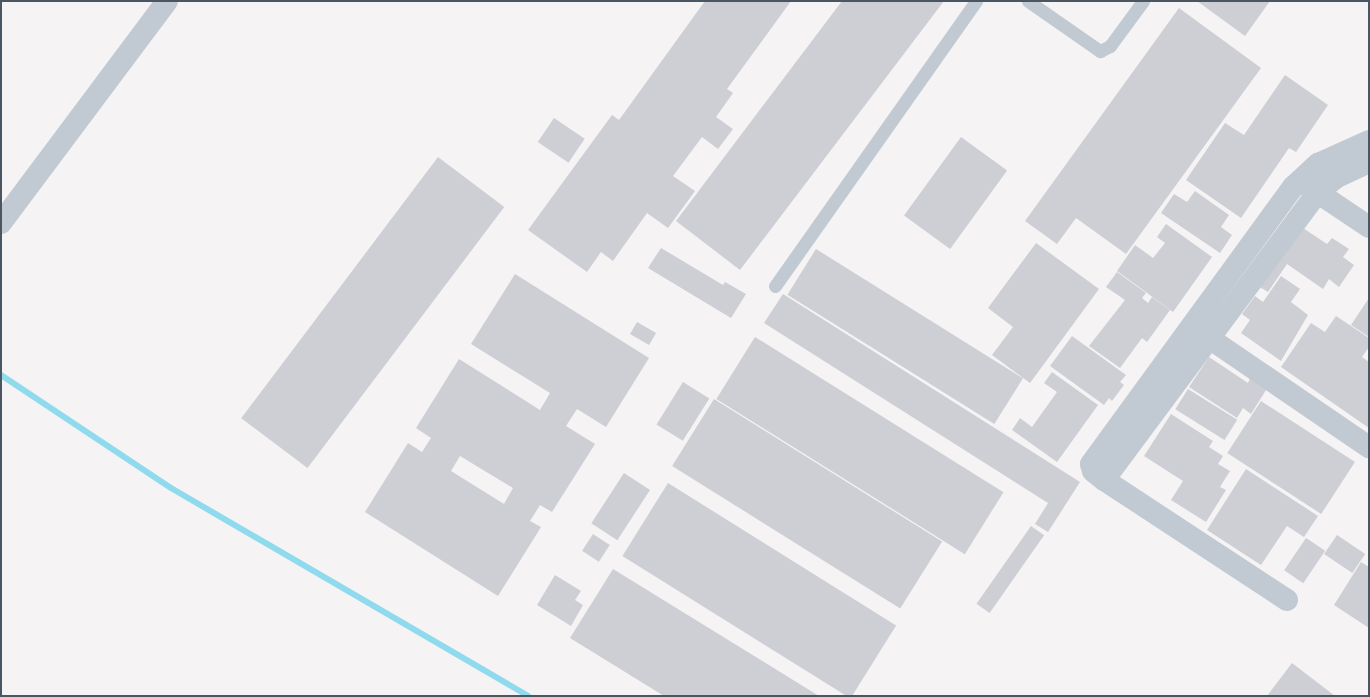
<!DOCTYPE html>
<html>
<head>
<meta charset="utf-8">
<style>
  body { margin:0 }
  #map { position:relative; width:1370px; height:697px; overflow:hidden; background:#f5f3f3; font-family:Ubuntu,sans-serif }
  div>[style] { position:absolute }
  .stream>* { height:6px; margin:-3px; padding:0 3px; transform-origin:3px; border-radius:3px; background:#90daee }
  .building>* { inset:0; background:#cdcfd5; transform-origin:0 0 }
  .lane>* { height:13px; margin:-6.5px; padding:0 6.5px; transform-origin:6.5px; border-radius:6.5px; background:#c1cad2 }
  .street>* { height:22px; margin:-11px; padding:0 11px; transform-origin:11px; border-radius:11px; background:#c1cad2 }
  span { translate:-50% -50%; white-space:nowrap; text-align:center; line-height:1.15; -webkit-text-stroke:4px #fff; paint-order:stroke }
  .frame { position:absolute; inset:0; border:2px solid #4a5661; pointer-events:none }
</style>
</head>
<body>
<div id="map">
  <div class="stream">
    <div style="left:1px;top:375px;width:204px;rotate:33.6deg"></div>
    <div style="left:171px;top:488px;width:413px;rotate:30.2deg"></div>
  </div>
  <div class="building">
    <div style="clip-path:polygon(705px 1px,791px 1px,727px 89px,733px 93px,716px 117px,733px 129px,718px 149px,702px 137px,673px 176px,695px 191px,668px 228px,647px 213px,613px 261px,601px 252px,587px 272px,528px 230px,612px 115px,619px 120px)"></div>
    <div style="clip-path:polygon(842px 1px,944px 1px,740px 270px,676px 221px)"></div>
    <div style="clip-path:polygon(1197px 1px,1270px 1px,1245px 36px)"></div>
    <div style="clip-path:polygon(1179px 8px,1261px 68px,1126px 254px,1076px 218px,1057px 244px,1025px 221px)"></div>
    <div style="clip-path:polygon(1285px 75px,1328px 105px,1296px 152px,1289px 148px,1241px 218px,1186px 180px,1225px 123px,1244px 135px)"></div>
    <div style="left:554px;top:118px;width:37px;height:29px;rotate:34deg"></div>
    <div style="left:961px;top:137px;width:57px;height:97px;rotate:36deg"></div>
    <div style="left:438px;top:157px;width:83px;height:327px;rotate:37deg"></div>
    <div style="clip-path:polygon(1195px 191px,1229px 215px,1221px 227px,1232px 235px,1220px 253px,1161px 213px,1174px 194px,1187px 202px)"></div>
    <div style="clip-path:polygon(1166px 224px,1212px 257px,1173px 312px,1117px 271px,1135px 245px,1153px 258px,1165px 243px,1157px 237px)"></div>
    <div style="clip-path:polygon(1303px 228px,1327px 244px,1332px 238px,1349px 249px,1343px 257px,1354px 265px,1339px 287px,1329px 279px,1323px 289px,1287px 264px,1268px 292px,1258px 286px)"></div>
    <div style="clip-path:polygon(1036px 243px,1099px 289px,1030px 383px,992px 355px,1013px 327px,988px 308px)"></div>
    <div style="clip-path:polygon(661px 248px,723px 285px,725px 282px,746px 294px,731px 318px,648px 268px)"></div>
    <div style="left:816px;top:249px;width:244px;height:54px;rotate:32deg"></div>
    <div style="clip-path:polygon(1117px 272px,1146px 293px,1142px 298px,1148px 303px,1152px 297px,1170px 310px,1147px 342px,1142px 338px,1120px 368px,1089px 346px,1125px 300px,1106px 287px)"></div>
    <div style="clip-path:polygon(evenodd,515px 274px,649px 358px,606px 427px,577px 409px,566px 426px,595px 444px,552px 512px,540px 505px,530px 521px,541px 527px,498px 596px,365px 512px,408px 443px,422px 452px,431px 438px,416px 428px,459px 359px,540px 410px,550px 393px,471px 344px,515px 274px,460px 456px,513px 488px,504px 504px,451px 471px,460px 456px)"></div>
    <div style="clip-path:polygon(1281px 276px,1300px 289px,1291px 302px,1308px 315px,1281px 361px,1241px 333px,1250px 320px,1242px 314px,1255px 296px,1263px 302px)"></div>
    <div style="clip-path:polygon(783px 294px,1080px 482px,1048px 532px,1035px 524px,1048px 503px,764px 323px)"></div>
    <div style="clip-path:polygon(1369px 298px,1369px 337px,1351px 325px)"></div>
    <div style="clip-path:polygon(1336px 316px,1369px 338px,1369px 347px,1362px 357px,1369px 362px,1369px 428px,1281px 367px,1311px 323px,1325px 332px)"></div>
    <div style="left:637px;top:322px;width:22px;height:14px;rotate:30deg"></div>
    <div style="clip-path:polygon(1072px 336px,1126px 375px,1120px 382px,1124px 385px,1112px 401px,1109px 398px,1104px 405px,1050px 366px)"></div>
    <div style="left:755px;top:337px;width:293px;height:73px;rotate:32deg"></div>
    <div style="clip-path:polygon(1209px 357px,1248px 383px,1251px 376px,1268px 387px,1251px 414px,1243px 408px,1237px 418px,1189px 387px)"></div>
    <div style="clip-path:polygon(1052px 372px,1098px 405px,1057px 462px,1012px 430px,1020px 418px,1032px 427px,1057px 392px,1044px 383px)"></div>
    <div style="left:683px;top:382px;width:31px;height:50px;rotate:32deg"></div>
    <div style="left:1188px;top:389px;width:58px;height:24px;rotate:32deg"></div>
    <div style="left:714px;top:399px;width:269px;height:79px;rotate:32deg"></div>
    <div style="left:1261px;top:401px;width:112px;height:62px;rotate:33deg"></div>
    <div style="clip-path:polygon(1171px 414px,1213px 441px,1209px 447px,1223px 456px,1218px 464px,1230px 471px,1220px 487px,1226px 490px,1206px 522px,1171px 500px,1183px 481px,1144px 456px)"></div>
    <div style="clip-path:polygon(1246px 469px,1318px 516px,1304px 537px,1287px 526px,1261px 565px,1207px 530px)"></div>
    <div style="left:624px;top:473px;width:31px;height:60px;rotate:33deg"></div>
    <div style="left:668px;top:483px;width:269px;height:86px;rotate:32deg"></div>
    <div style="left:1031px;top:526px;width:16px;height:95px;rotate:35deg"></div>
    <div style="left:593px;top:534px;width:20px;height:20px;rotate:33deg"></div>
    <div style="left:1337px;top:535px;width:34px;height:23px;rotate:34deg"></div>
    <div style="left:1306px;top:538px;width:23px;height:39px;rotate:34deg"></div>
    <div style="clip-path:polygon(1361px 562px,1369px 567px,1369px 628px,1334px 605px)"></div>
    <div style="clip-path:polygon(613px 569px,819px 696px,664px 696px,570px 638px)"></div>
    <div style="clip-path:polygon(555px 575px,581px 591px,575px 600px,583px 605px,571px 626px,537px 605px)"></div>
    <div style="clip-path:polygon(1292px 663px,1335px 696px,1267px 696px)"></div>
  </div>
  <div class="lane">
    <div style="left:1028px;top:1px;width:88px;rotate:34.8deg"></div>
    <div style="left:1100px;top:51px;width:11px;rotate:-27deg"></div>
    <div style="left:1110px;top:46px;width:56px;rotate:-53.7deg"></div>
    <div style="left:775px;top:286px;width:349px;rotate:-54.8deg"></div>
  </div>
  <div class="street">
    <div style="left:1305px;top:184px;width:77px;rotate:33.9deg"></div>
    <div style="left:1px;top:223px;width:277px;rotate:-53.2deg"></div>
    <div style="left:1209px;top:338px;width:194px;rotate:34.3deg"></div>
    <div style="left:1104px;top:480px;width:357px;rotate:-53.4deg"></div>
    <div style="left:1317px;top:193px;width:26px;rotate:-39deg"></div>
    <div style="left:1337px;top:177px;width:35px;rotate:-25deg"></div>
    <div style="left:1287px;top:600px;width:219px;rotate:-146.7deg"></div>
    <div style="left:1104px;top:480px;width:14px;rotate:-141deg"></div>
    <div style="left:1093px;top:471px;width:7px;rotate:-106deg"></div>
    <div style="left:1091px;top:464px;width:344px;rotate:-53.9deg"></div>
    <div style="left:1294px;top:186px;width:33px;rotate:-43deg"></div>
    <div style="left:1318px;top:164px;width:56px;rotate:-24.3deg"></div>
  </div>
  <div class="frame"></div>
</div>
</body>
</html>
